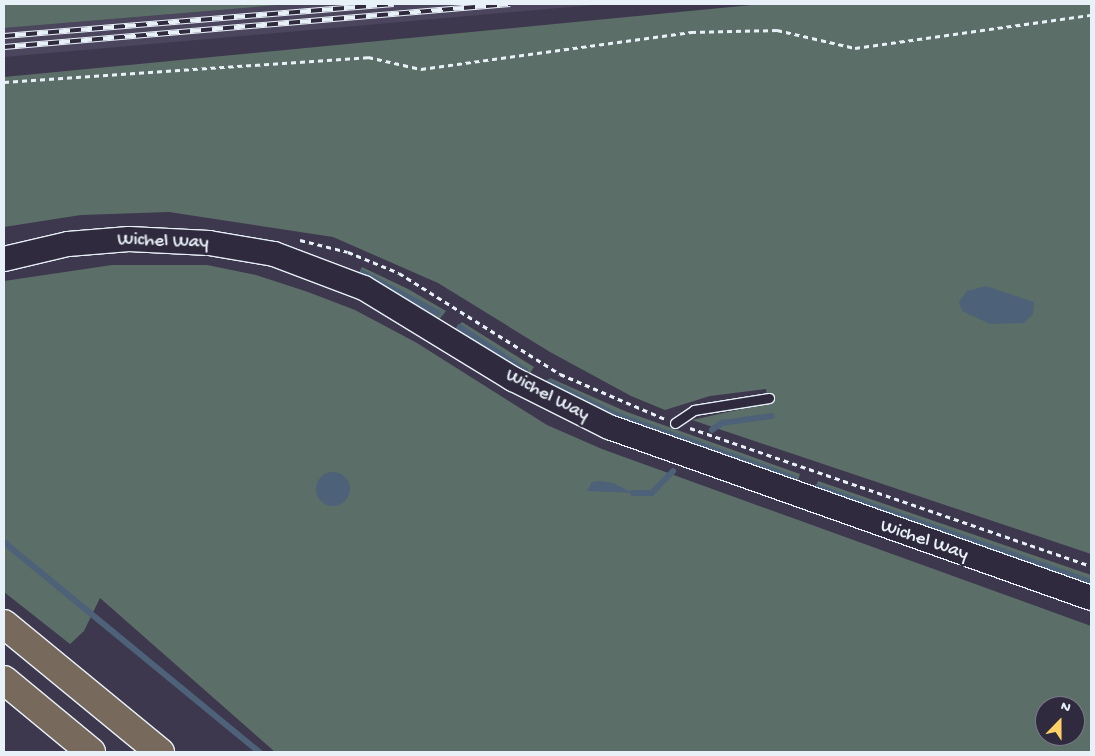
<!DOCTYPE html>
<html>
<head>
<meta charset="utf-8">
<style>
  body { margin:0 }
  #map { position:relative; width:1095px; height:756px; overflow:hidden; background:#3e384e; font-family:"Gochi Hand",sans-serif }
  div>[style] { position:absolute }
  .built>* { inset:0; background:#4b465d }
  .green>* { inset:0; background:#5b6e67; transform-origin:0 0 }
  .water>* { inset:0; background:#4d6278 }
  .round { border-radius:50% }
  .stream>* { height:5.5px; margin:-2.75px; padding:0 2.75px; transform-origin:2.75px; border-radius:2.75px; background:#4d6278 }
  .path>* { height:3px; margin-top:-1.5px; transform-origin:0; background:repeating-linear-gradient(90deg,#e8f1f8 0 5px,transparent 0 9px) }
  .roads { filter:drop-shadow(1px 0 #e8f1f8) drop-shadow(-1px 0 #e8f1f8) drop-shadow(0 1px #e8f1f8) drop-shadow(0 -1px #e8f1f8) }
  .lane>* { height:9px; margin:-4.5px; padding:0 4.5px; transform-origin:4.5px; border-radius:4.5px; background:#2f2a3d }
  .secondary>* { height:24px; margin:-12px; padding:0 12px; transform-origin:12px; border-radius:12px; background:#2f2a3d }
  .highway>* { height:28px; margin:-14px; padding:0 14px; transform-origin:14px; border-radius:14px; background:#77695c }
  .rail>* { height:5.5px; margin-top:-2.75px; transform-origin:0; background:repeating-linear-gradient(90deg,#2f2a3d 0 11px,#e8f1f8 0 22px); box-sizing:border-box; border-block:1px solid #e8f1f8 }
  span { translate:-50% -50%; white-space:nowrap; text-align:center; line-height:1.15; -webkit-text-stroke:5px #2f2a3d; paint-order:stroke }
  .street-label { font-size:19px; color:#e8f1f8 }
  .frame { position:absolute; inset:0; border:5px solid #e8f1f8; pointer-events:none }
  .north { position:absolute; left:1035px; top:696px; width:50px; height:50px; box-sizing:border-box; background:#2f2a3d; border:1px solid #797a88; border-radius:50%; rotate:22deg; font-size:14px; font-weight:700; line-height:20px; text-align:center; color:#e8f1f8 }
  .north::after { content:''; display:block; margin:auto; width:18px; height:22px; background:#ffd166; clip-path:polygon(50% 0,100% 100%,50% 72%,0 100%) }
</style>
</head>
<body>
<div id="map">
  <div class="built">
    <div style="clip-path:polygon(291px 4px,604px 4px,4px 57px,4px 28px)"></div>
  </div>
  <div class="green">
    <div style="clip-path:polygon(4px 4px,291px 4px,4px 28px)"></div>
    <div style="clip-path:polygon(762px 4px,1091px 4px,1091px 554px,692px 420px,768px 403px,766px 389px,710px 396px,665px 410px,631px 396px,550px 352px,438px 283px,333px 237px,169px 212px,81px 215px,4px 227px,4px 77px)"></div>
    <div style="clip-path:polygon(evenodd,112px 265px,207px 265px,256px 275px,308px 292px,355px 310px,417px 343px,547px 425px,602px 449px,1091px 626px,1091px 752px,275px 752px,100px 598px,84px 631px,70px 644px,4px 592px,4px 281px,112px 265px,1045px 706px,1075px 706px,1075px 736px,1045px 736px,1045px 706px)"></div>
    <div style="clip-path:polygon(362px 267px,408px 289px,446px 311px,438px 321px,358px 275px)"></div>
    <div style="clip-path:polygon(462px 322px,534px 367px,527px 378px,454px 330px)"></div>
    <div style="clip-path:polygon(550px 378px,627px 412px,800px 474px,796px 486px,626px 426px,544px 388px)"></div>
    <div style="left:818px;top:481px;width:289px;height:12px;rotate:19deg"></div>
  </div>
  <div class="water">
    <div style="clip-path:polygon(986px 286px,1034px 302px,1033px 314px,1024px 323px,990px 324px,962px 311px,959px 302px,967px 291px)"></div>
    <div class="round" style="left:316px;top:472px;width:34px;height:34px"></div>
    <div style="clip-path:polygon(600px 481px,613px 483px,633px 493px,587px 491px,592px 482px)"></div>
  </div>
  <div class="stream">
    <div style="left:363px;top:273px;width:85px;rotate:28.1deg"></div>
    <div style="left:460px;top:327px;width:79px;rotate:33.7deg"></div>
    <div style="left:549px;top:382px;width:72px;rotate:26.2deg"></div>
    <div style="left:614px;top:414px;width:191px;rotate:19.6deg"></div>
    <div style="left:712px;top:430px;width:12px;rotate:-35deg"></div>
    <div style="left:722px;top:423px;width:50px;rotate:-8deg"></div>
    <div style="left:818px;top:487px;width:289px;rotate:19.2deg"></div>
    <div style="left:633px;top:493px;width:19px"></div>
    <div style="left:652px;top:493px;width:30px;rotate:-46deg"></div>
    <div style="left:4px;top:542px;width:331px;rotate:39.4deg"></div>
  </div>
  <div class="path">
    <div style="left:4px;top:82px;width:365px;rotate:-3.9deg"></div>
    <div style="left:368px;top:57px;width:54px;rotate:12.8deg"></div>
    <div style="left:421px;top:69px;width:273px;rotate:-7.8deg"></div>
    <div style="left:691px;top:32px;width:86px;rotate:-1.3deg"></div>
    <div style="left:777px;top:30px;width:80px;rotate:13deg"></div>
    <div style="left:855px;top:48px;width:238px;rotate:-8deg"></div>
    <div style="left:300px;top:240px;width:49px;rotate:14deg"></div>
    <div style="left:348px;top:252px;width:55px;rotate:22.4deg"></div>
    <div style="left:399px;top:273px;width:190px;rotate:32.1deg"></div>
    <div style="left:560px;top:374px;width:114px;rotate:23.2deg"></div>
    <div style="left:690px;top:428px;width:424px;rotate:19deg"></div>
  </div>
  <div class="roads">
    <div class="lane">
      <div style="left:675px;top:423px;width:23px;rotate:-34deg"></div>
      <div style="left:694px;top:410px;width:76px;rotate:-9.1deg"></div>
    </div>
    <div class="secondary">
      <div style="left:4px;top:259px;width:66px;rotate:-13.2deg"></div>
      <div style="left:68px;top:244px;width:61px;rotate:-4.7deg"></div>
      <div style="left:129px;top:239px;width:80px;rotate:2.9deg"></div>
      <div style="left:209px;top:243px;width:66px;rotate:9.6deg"></div>
      <div style="left:274px;top:254px;width:96px;rotate:20.7deg"></div>
      <div style="left:364px;top:288px;width:175px;rotate:31.4deg"></div>
      <div style="left:513px;top:379px;width:107px;rotate:26.6deg"></div>
      <div style="left:609px;top:427px;width:511px;rotate:19.53deg"></div>
    </div>
    <div class="highway">
      <div style="left:4px;top:624px;width:202px;rotate:39.4deg"></div>
      <div style="left:4px;top:680px;width:113px;rotate:39.6deg"></div>
    </div>
  </div>
  <div class="rail">
    <div style="left:4px;top:36px;width:391px;rotate:-4.7deg"></div>
    <div style="left:4px;top:47px;width:508px;rotate:-4.86deg"></div>
  </div>
  <div class="street-label">
    <span style="left:163px;top:242px;rotate:2deg">Wichel Way</span>
    <span style="left:547px;top:396px;rotate:28deg">Wichel Way</span>
    <span style="left:924px;top:541px;rotate:19deg">Wichel Way</span>
  </div>
  <div class="frame"></div>
  <div class="north">N</div>
</div>
</body>
</html>
